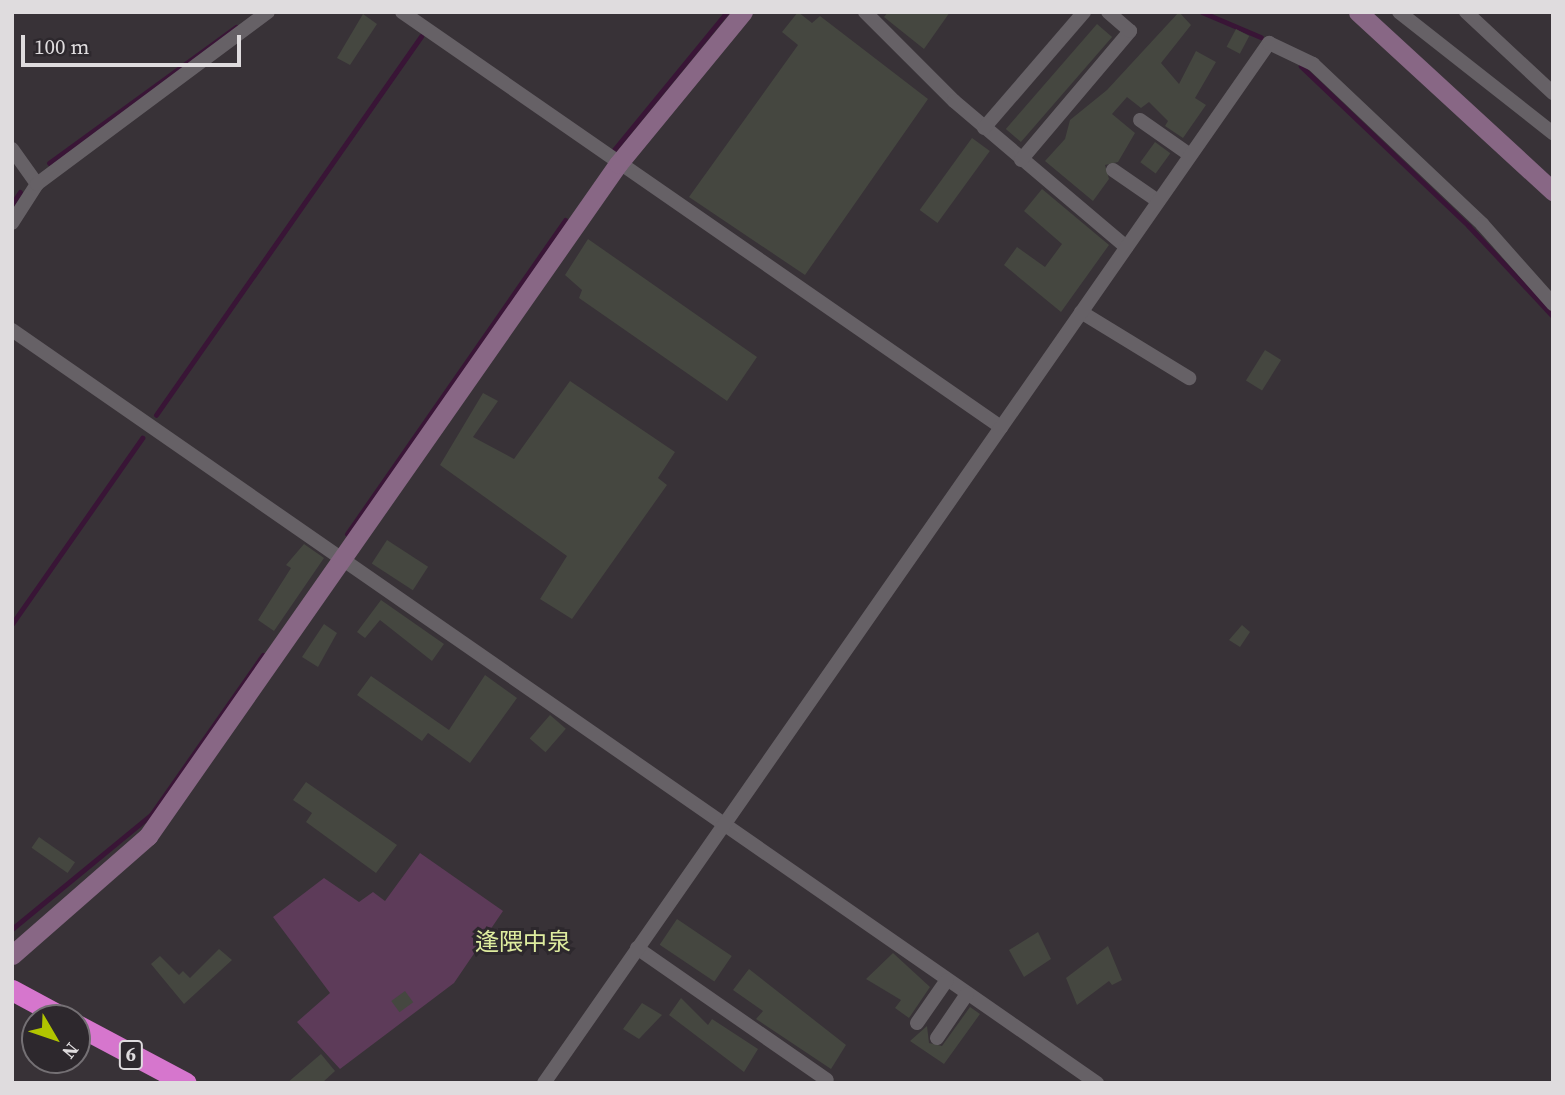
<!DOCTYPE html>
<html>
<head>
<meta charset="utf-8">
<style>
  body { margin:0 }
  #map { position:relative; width:1565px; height:1095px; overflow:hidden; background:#383237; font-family:"Source Serif 4","Noto Sans JP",serif }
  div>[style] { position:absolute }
  .green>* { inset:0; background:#5d3b59 }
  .stream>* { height:4.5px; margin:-2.25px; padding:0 2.25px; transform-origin:2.25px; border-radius:2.25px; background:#391536 }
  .building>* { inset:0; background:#454740; transform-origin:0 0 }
  .street>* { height:14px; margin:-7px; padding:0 7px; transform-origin:7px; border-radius:7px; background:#666166 }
  .secondary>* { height:19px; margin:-9.5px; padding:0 9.5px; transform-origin:9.5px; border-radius:9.5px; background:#886785 }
  .highway>* { height:21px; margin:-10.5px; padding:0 10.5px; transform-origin:10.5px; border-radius:10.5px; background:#d676cd }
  span { translate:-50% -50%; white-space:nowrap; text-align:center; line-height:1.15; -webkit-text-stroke:6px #2d282d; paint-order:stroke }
  .shield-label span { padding:2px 5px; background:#2d282d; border:2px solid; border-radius:5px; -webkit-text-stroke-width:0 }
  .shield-label { font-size:19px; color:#dfdcde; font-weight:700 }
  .quarter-label { font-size:24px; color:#deec9f }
  .frame { position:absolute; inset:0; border:14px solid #dfdcde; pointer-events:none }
  .north { position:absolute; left:21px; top:1004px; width:70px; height:70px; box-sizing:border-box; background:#2d282d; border:2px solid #747074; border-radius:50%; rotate:129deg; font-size:19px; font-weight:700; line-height:28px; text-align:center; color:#dfdcde }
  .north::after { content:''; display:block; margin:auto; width:24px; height:32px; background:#b1c500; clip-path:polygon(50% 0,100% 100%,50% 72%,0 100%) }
  .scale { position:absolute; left:21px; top:35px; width:220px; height:32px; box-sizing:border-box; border:4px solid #dfdcde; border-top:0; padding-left:9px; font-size:21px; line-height:24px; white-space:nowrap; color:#dfdcde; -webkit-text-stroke:5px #2d282d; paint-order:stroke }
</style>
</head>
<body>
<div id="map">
  <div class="green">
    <div style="clip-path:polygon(420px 853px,503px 911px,454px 983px,340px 1069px,297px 1022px,330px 993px,273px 917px,324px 878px,359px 902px,373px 892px,385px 901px)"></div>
  </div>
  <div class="stream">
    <div style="left:1202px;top:12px;width:64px;rotate:23deg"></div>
    <div style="left:1301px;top:66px;width:232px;rotate:43.6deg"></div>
    <div style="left:1469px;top:226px;width:123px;rotate:47deg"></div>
    <div style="left:614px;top:150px;width:178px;rotate:-50.7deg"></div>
    <div style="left:49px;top:163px;width:231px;rotate:-36deg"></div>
    <div style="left:12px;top:204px;width:14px;rotate:-56deg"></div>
    <div style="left:156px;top:415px;width:462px;rotate:-55deg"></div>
    <div style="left:347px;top:534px;width:382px;rotate:-55.2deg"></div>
    <div style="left:12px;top:624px;width:227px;rotate:-55deg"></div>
    <div style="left:12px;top:929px;width:180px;rotate:-39.4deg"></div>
    <div style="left:151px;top:815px;width:195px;rotate:-55deg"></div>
  </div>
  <div class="building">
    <div style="clip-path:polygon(798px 12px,812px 23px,820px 16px,928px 99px,805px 275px,689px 197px,798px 45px,782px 32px)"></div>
    <div style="clip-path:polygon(888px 12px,950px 12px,924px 49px,884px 17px)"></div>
    <div style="clip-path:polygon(1179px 12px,1191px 25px,1161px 63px,1179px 84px,1196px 51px,1216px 62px,1195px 98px,1206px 105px,1183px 138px,1165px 126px,1168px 121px,1149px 102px,1141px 108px,1127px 97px,1112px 114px,1135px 133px,1118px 162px,1105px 165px,1109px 179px,1093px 201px,1045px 161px,1065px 139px,1070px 120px,1107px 90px)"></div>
    <div style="clip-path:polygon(363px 14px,377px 24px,350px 65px,337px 58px)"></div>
    <div style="left:1097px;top:24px;width:20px;height:139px;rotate:41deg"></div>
    <div style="left:1236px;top:29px;width:15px;height:20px;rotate:28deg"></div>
    <div style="left:972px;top:138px;width:22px;height:89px;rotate:36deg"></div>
    <div style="left:1155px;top:142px;width:19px;height:25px;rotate:36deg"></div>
    <div style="clip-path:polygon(1042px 189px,1109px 245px,1061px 312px,1004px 265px,1017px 247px,1045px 267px,1062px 244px,1024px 211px)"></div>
    <div style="clip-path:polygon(588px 239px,757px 357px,727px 401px,579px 298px,582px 290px,565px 275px)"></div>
    <div style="left:1265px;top:350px;width:19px;height:36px;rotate:32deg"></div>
    <div style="clip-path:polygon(570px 381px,675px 452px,658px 478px,667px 485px,572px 619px,540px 599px,567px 556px,440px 465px,483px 393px,498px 401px,473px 437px,514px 459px)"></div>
    <div style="left:387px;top:540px;width:49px;height:28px;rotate:33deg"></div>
    <div style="clip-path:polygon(304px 544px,324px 558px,274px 631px,258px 620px,291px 568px,286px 565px)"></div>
    <div style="clip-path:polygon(381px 600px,444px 644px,432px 661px,380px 620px,365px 638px,357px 632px)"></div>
    <div style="clip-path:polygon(324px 624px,337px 633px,318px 667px,302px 657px)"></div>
    <div style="clip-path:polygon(1242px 625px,1250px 632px,1240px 647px,1229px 640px)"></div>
    <div style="clip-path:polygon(485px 675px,517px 698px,470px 763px,428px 733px,422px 741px,357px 695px,371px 676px,449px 730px)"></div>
    <div style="left:550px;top:715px;width:21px;height:31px;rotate:41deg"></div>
    <div style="clip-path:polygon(306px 782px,397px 845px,376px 873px,306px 822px,312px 813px,293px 800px)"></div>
    <div style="left:39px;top:837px;width:44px;height:13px;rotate:35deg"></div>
    <div style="left:677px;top:919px;width:66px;height:31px;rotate:34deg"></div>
    <div style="clip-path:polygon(1038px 932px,1051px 959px,1024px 977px,1009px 950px)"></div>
    <div style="clip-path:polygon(1108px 946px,1122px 980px,1112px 985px,1109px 981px,1077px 1005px,1066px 978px)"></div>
    <div style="clip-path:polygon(219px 949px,232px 960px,184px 1004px,151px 964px,160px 956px,179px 975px,183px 971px,190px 978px)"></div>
    <div style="clip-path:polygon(893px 953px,930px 987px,909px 1018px,895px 1008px,901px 1000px,866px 979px)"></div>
    <div style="clip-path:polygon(749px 969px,846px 1045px,831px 1069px,756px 1019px,763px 1011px,733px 990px)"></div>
    <div style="left:405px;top:991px;width:14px;height:17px;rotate:54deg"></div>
    <div style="clip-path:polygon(681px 998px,708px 1025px,712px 1019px,758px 1049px,744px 1072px,669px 1015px)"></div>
    <div style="clip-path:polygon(642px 1003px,662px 1015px,639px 1039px,623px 1029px)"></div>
    <div style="clip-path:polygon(970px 1007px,980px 1014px,944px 1064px,910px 1041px,927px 1026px,929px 1043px,942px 1046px)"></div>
    <div style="clip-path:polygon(321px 1054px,335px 1071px,322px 1083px,287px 1083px)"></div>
  </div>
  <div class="street">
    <div style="left:402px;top:12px;width:729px;rotate:34.72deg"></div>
    <div style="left:865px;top:12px;width:126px;rotate:45deg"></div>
    <div style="left:954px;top:101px;width:226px;rotate:40.3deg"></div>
    <div style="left:1399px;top:12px;width:196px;rotate:38.2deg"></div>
    <div style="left:1466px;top:12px;width:119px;rotate:43deg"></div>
    <div style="left:1140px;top:120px;width:61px;rotate:35deg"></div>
    <div style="left:984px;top:128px;width:153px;rotate:-49.2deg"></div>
    <div style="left:12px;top:149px;width:43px;rotate:54.5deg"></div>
    <div style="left:1021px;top:160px;width:169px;rotate:-49.8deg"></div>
    <div style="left:1130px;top:31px;width:29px;rotate:-139deg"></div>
    <div style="left:1113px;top:170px;width:55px;rotate:34.6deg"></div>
    <div style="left:12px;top:223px;width:46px;rotate:-57.3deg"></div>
    <div style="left:37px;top:184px;width:288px;rotate:-36.7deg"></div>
    <div style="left:1081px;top:312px;width:127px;rotate:31.4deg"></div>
    <div style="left:12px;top:330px;width:1321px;rotate:34.76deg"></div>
    <div style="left:637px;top:948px;width:231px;rotate:34.8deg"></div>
    <div style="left:917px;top:1023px;width:52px;rotate:-55.1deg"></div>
    <div style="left:937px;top:1038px;width:53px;rotate:-55.7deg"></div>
    <div style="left:544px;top:1083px;width:1268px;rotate:-55.12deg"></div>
    <div style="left:1269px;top:43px;width:49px;rotate:25.5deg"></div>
    <div style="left:1313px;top:64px;width:233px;rotate:43.4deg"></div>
    <div style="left:1482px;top:224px;width:107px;rotate:48.4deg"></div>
  </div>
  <div class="secondary">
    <div style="left:1358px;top:12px;width:265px;rotate:42.6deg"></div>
    <div style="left:12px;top:955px;width:181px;rotate:-41.2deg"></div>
    <div style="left:148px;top:836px;width:820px;rotate:-55.03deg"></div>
    <div style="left:618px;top:164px;width:197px;rotate:-50.6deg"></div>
  </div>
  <div class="highway">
    <div style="left:12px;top:990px;width:59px;rotate:28.3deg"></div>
    <div style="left:77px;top:1025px;width:123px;rotate:28deg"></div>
  </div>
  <div class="shield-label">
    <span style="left:131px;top:1055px">6</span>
  </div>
  <div class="quarter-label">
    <span style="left:523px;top:942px">逢隈中泉</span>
  </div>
  <div class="frame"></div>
  <div class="north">N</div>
  <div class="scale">100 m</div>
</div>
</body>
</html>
